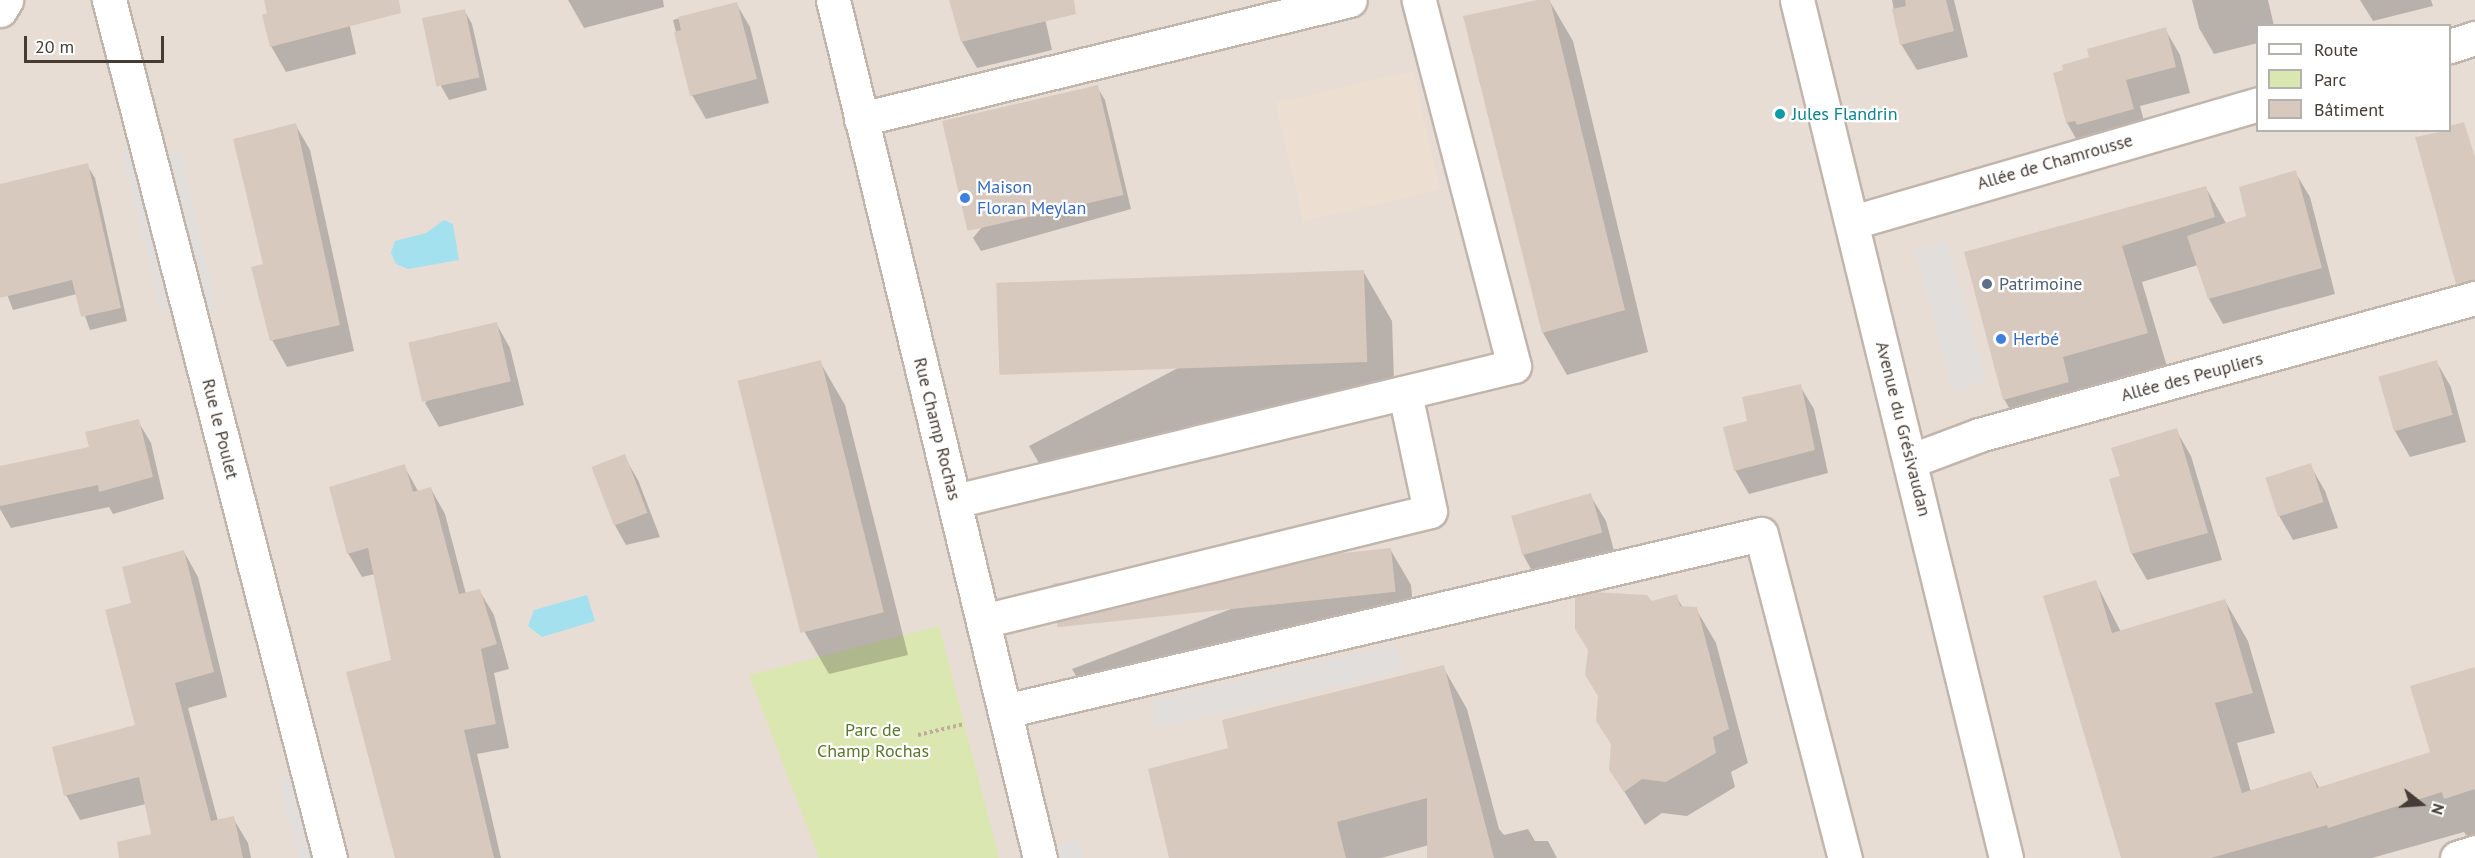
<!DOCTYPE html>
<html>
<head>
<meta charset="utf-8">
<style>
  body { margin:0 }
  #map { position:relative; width:2475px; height:858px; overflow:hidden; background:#f3ede7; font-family:"PT Sans",sans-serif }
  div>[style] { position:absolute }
  .residential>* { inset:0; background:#e7ddd5 }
  .education>* { inset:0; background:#ecded1; transform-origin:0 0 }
  .green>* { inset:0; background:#dae7b0 }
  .parking>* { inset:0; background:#e1dedc; transform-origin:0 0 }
  .water>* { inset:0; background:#a4e1ef }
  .shadow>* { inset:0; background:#0003 }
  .building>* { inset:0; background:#d8c9bf; transform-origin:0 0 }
  .path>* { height:4px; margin-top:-2px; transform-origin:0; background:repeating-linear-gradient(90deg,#c0ab9b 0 3px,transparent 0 6px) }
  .roads { filter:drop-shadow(2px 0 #c1b5ac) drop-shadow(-2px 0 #c1b5ac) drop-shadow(0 2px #c1b5ac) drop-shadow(0 -2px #c1b5ac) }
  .minor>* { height:33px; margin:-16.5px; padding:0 16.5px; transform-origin:16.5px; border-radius:16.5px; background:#fff }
  .dots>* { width:16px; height:16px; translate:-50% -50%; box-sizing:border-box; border:3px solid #fff; border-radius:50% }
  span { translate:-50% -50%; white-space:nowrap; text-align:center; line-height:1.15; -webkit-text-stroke:4.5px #fff; paint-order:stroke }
  .culture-label { font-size:18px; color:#0d838f }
  .left { translate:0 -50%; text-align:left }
  .street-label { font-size:18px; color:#463c36 }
  .shop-label { font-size:18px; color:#366cbe }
  .service-label { font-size:18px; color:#4e5e75 }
  .park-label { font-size:18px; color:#58772a }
  .legend { position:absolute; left:2256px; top:24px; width:195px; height:108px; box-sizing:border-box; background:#fff; border:2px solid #b5b1af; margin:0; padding:8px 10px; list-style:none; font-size:18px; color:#463c36 }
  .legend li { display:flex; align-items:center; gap:12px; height:30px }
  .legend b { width:30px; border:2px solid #b5b1af }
  .north { position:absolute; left:2391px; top:774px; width:60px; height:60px; -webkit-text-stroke:4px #fff; paint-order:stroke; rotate:107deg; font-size:16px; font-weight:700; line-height:24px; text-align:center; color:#463c36 }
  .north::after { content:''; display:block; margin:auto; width:21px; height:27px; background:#463c36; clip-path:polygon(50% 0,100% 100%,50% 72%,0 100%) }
  .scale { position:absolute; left:24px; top:36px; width:140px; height:27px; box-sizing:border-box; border:3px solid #463c36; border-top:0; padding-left:8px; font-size:18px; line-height:21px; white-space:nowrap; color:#463c36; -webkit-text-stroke:4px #fff; paint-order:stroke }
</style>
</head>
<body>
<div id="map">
  <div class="residential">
    <div style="clip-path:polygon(evenodd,0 0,2475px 0,2475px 858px,0 858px,0 0,2258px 26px,2450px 26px,2450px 130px,2258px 130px,2258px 26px)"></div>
  </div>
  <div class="education">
    <div style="left:1413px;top:71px;width:122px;height:141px;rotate:77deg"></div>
  </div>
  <div class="green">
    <div style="clip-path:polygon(939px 626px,999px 858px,819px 858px,749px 675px)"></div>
  </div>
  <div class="parking">
    <div style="clip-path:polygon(139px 148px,182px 312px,161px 312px,122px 150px)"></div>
    <div style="left:180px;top:150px;width:164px;height:17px;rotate:77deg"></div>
    <div style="left:1948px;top:242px;width:145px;height:34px;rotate:75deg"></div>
    <div style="left:1396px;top:644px;width:28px;height:252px;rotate:77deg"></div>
    <div style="left:296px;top:774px;width:87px;height:18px;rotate:76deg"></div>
    <div style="clip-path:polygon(1078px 840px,1082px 858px,1055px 858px,1052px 846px)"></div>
  </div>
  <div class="water">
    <div style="clip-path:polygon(444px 220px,453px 224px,459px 260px,408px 269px,396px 264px,391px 253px,395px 241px,426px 233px)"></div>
    <div style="clip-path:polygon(587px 595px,595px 621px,542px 637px,528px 626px,534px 610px)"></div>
  </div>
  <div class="shadow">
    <div style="clip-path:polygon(266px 0,344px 0,356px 54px,286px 72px,271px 46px)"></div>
    <div style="clip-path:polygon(568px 0,663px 0,664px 7px,584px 28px)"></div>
    <div style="clip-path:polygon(951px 0,1041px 0,1052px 50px,977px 68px,962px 42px)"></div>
    <div style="clip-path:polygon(1544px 0,1549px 0,1573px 41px,1648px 352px,1567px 375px,1543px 333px)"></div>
    <div style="clip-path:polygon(1892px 0,1954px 0,1968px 57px,1917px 70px,1901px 44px)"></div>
    <div style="clip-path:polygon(2192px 0,2268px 0,2274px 26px,2258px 26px,2258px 43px,2214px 54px,2199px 28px)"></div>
    <div style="clip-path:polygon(2360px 0,2431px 0,2433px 6px,2373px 21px)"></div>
    <div style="clip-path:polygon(736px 3px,750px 27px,769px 103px,706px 119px,692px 95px,673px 20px)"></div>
    <div style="clip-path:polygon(464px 10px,472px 24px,487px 90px,449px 100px,441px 86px)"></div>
    <div style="clip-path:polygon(2165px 29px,2180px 55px,2190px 93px,2140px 106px,2148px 136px,2082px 149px,2067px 123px,2054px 74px)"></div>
    <div style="clip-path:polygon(1097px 87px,1105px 100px,1131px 209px,981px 251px,973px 238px)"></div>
    <div style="clip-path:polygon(295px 124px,310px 150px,354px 351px,287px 367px,272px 340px)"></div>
    <div style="clip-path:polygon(87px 165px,95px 178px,127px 321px,90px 330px,77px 294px,13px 310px,0 276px,0 185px)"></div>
    <div style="clip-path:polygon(2295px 172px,2310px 197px,2335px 294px,2223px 324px,2209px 299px,2198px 265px,2142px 282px,2168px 370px,2025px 436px,2004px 399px,1965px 253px,2206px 188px,2227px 225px,2248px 217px)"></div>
    <div style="clip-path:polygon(1363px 271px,1392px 321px,1395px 412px,1058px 496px,1029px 446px)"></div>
    <div style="clip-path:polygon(496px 323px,510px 348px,524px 405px,439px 427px,425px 403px)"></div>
    <div style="clip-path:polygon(2436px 361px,2451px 387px,2466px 442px,2410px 457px,2395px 431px,2380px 378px)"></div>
    <div style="clip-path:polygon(820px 362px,845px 405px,908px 655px,829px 674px,804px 631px)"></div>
    <div style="clip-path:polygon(1800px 386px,1814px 409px,1828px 473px,1749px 494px,1735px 470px,1748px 422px)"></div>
    <div style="clip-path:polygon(138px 421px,151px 443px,164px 499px,113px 514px,109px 507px,11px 528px,0 509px,0 494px)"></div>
    <div style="clip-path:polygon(2176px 430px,2191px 456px,2222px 560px,2147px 580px,2132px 554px,2111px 480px,2122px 477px)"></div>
    <div style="clip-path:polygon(624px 456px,638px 480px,660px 537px,626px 545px,612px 520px)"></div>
    <div style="clip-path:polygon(2310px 465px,2325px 491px,2338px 528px,2293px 540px,2278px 514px)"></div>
    <div style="clip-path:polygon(404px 466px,418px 491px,431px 489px,445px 514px,466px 594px,479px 590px,494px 615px,509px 669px,494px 673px,509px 748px,477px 754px,501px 858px,397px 858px,393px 661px,375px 574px,362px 577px,348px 553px)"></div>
    <div style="clip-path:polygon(1590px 495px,1606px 521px,1616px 558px,1536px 578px,1521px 551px)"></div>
    <div style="clip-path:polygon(1390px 549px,1411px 585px,1415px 628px,1093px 705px,1072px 669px)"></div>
    <div style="clip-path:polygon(184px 552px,198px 577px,227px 697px,188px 708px,218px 821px,233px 818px,248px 843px,251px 858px,158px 858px,146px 804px,80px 820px,66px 795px,137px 726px,133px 604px)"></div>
    <div style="clip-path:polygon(2095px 581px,2121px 632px,2225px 601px,2248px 641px,2275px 733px,2237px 743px,2251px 792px,2311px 773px,2320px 789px,2432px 753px,2475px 668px,2475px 836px,2468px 838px,2464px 832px,2372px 858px,2123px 858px)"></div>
    <div style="clip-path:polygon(1676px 596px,1683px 608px,1696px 609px,1716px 643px,1748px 763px,1731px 772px,1735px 787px,1687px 816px,1662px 813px,1645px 825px,1611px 770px,1651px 602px)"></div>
    <div style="clip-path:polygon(1443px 667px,1467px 709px,1499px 829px,1504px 835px,1528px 829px,1535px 841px,1548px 841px,1557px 858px,1429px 858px,1429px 845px,1381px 858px,1171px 858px,1229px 749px)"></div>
  </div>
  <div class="building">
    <div style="clip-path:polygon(264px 0,399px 0,401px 13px,270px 47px,262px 15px,267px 13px)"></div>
    <div style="clip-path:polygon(949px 0,1074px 0,1076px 14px,961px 42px)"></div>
    <div style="clip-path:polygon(1537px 0,1550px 0,1625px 310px,1542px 333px,1463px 16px)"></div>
    <div style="clip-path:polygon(1905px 0,1946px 0,1954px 31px,1900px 45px,1892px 9px,1906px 6px)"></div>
    <div style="clip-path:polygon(737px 2px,757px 79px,690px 96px,674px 32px,681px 30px,678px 17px)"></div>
    <div style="left:465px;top:9px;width:70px;height:44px;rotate:78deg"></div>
    <div style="clip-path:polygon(2166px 27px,2176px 67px,2126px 80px,2134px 109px,2077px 125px,2075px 121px,2066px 123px,2053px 73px,2063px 70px,2062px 65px,2089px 57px,2087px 49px)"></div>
    <div style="left:1098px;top:85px;width:113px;height:160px;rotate:77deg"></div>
    <div style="clip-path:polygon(2464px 122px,2475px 157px,2475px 280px,2456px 284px,2415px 137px,2450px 130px,2450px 126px)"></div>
    <div style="clip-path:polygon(296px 123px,340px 325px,270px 341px,251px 267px,263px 264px,233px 139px)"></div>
    <div style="clip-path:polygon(88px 163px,121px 308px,81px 317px,72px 280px,0 298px,0 184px)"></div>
    <div style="clip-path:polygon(2296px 170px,2322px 268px,2208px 299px,2187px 236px,2246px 216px,2239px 187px)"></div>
    <div style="clip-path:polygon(2206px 186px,2215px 217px,2122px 246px,2148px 333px,2063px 357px,2069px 382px,2003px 400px,1964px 252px)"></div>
    <div style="left:1364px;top:270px;width:92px;height:368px;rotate:88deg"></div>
    <div style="left:497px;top:322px;width:61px;height:91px;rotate:77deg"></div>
    <div style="left:821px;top:360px;width:260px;height:86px;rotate:76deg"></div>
    <div style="left:2437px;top:360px;width:57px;height:61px;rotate:74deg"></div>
    <div style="clip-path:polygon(1801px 384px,1815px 450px,1734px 471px,1723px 427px,1747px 421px,1742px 397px)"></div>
    <div style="clip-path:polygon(139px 419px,153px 477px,99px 492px,98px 485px,0 506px,0 466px,89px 447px,85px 432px)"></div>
    <div style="clip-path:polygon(2177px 428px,2208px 533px,2131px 554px,2109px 479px,2120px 476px,2111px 448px)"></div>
    <div style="left:625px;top:454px;width:63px;height:36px;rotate:69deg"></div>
    <div style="left:2311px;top:463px;width:41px;height:48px;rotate:72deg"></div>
    <div style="clip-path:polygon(405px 464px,413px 492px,431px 487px,459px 594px,480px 589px,497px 644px,481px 649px,496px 724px,464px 730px,494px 858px,395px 858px,346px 672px,391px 660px,368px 548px,347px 554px,329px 487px)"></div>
    <div style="left:1591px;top:493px;width:41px;height:83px;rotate:74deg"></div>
    <div style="left:1391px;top:548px;width:44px;height:340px;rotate:84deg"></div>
    <div style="clip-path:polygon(184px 550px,214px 672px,175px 683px,211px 821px,234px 816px,243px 858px,119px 858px,117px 842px,151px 834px,139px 777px,64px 796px,52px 747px,135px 725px,105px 610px,131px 603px,122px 567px)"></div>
    <div style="clip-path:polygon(2096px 580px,2112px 633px,2225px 599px,2253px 693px,2215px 703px,2242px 793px,2311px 771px,2317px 788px,2430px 752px,2410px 686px,2475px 667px,2475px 789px,2444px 799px,2442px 792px,2328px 828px,2327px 825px,2211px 858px,2121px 858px,2043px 596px)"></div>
    <div style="clip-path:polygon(1593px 592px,1647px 595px,1652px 601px,1677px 594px,1680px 606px,1697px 607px,1729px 729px,1713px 737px,1716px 753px,1666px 782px,1642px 779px,1624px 792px,1609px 770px,1611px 744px,1596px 721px,1598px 696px,1585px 675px,1588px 650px,1575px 629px,1575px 597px)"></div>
    <div style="clip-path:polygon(1444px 665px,1494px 858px,1427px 858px,1427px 798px,1337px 822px,1346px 858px,1169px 858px,1148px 769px,1228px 748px,1222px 720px)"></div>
  </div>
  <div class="path">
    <div style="left:918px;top:735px;width:47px;rotate:-13.4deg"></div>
  </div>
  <div class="roads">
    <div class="minor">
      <div style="left:109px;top:0;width:886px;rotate:75.56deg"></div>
      <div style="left:833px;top:0;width:883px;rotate:76.44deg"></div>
      <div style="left:1797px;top:0;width:883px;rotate:76.31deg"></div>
      <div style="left:0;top:10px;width:12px;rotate:-59deg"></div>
      <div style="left:2450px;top:46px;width:26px;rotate:-18deg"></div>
      <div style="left:861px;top:119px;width:503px;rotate:-13.68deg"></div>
      <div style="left:1853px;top:222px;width:422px;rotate:-16.2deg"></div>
      <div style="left:1910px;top:461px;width:74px;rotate:-20.6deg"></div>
      <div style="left:1979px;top:435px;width:515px;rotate:-15.44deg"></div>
      <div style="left:955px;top:501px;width:575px;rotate:-13.58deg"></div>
      <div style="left:1514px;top:366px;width:378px;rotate:-104.6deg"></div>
      <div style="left:983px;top:621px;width:460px;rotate:-13.8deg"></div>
      <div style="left:1430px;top:511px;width:121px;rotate:-102deg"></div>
      <div style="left:1005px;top:711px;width:776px;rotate:-13.18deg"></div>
      <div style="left:1761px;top:534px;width:335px;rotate:75.5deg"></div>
      <div style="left:2457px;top:858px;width:19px;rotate:-18deg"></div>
    </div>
  </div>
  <div class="dots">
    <div style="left:1780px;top:114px;background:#0f9aa8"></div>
    <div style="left:965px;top:198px;background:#3f7fe0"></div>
    <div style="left:1987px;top:284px;background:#5c6f8a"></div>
    <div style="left:2001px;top:339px;background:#3f7fe0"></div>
  </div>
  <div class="culture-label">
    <span class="left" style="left:1792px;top:114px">Jules Flandrin</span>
  </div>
  <div class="street-label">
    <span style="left:2055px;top:162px;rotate:-16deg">Allée de Chamrousse</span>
    <span style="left:2192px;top:377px;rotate:-15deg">Allée des Peupliers</span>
    <span style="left:220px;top:429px;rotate:76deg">Rue le Poulet</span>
    <span style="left:937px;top:429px;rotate:76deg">Rue Champ Rochas</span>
    <span style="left:1903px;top:429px;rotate:76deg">Avenue du Grésivaudan</span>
  </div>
  <div class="shop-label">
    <span class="left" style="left:977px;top:198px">Maison<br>Floran Meylan</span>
    <span class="left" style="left:2013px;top:339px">Herbé</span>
  </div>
  <div class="service-label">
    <span class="left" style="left:1999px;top:284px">Patrimoine</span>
  </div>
  <div class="park-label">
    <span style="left:873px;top:741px">Parc de<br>Champ Rochas</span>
  </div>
  <ul class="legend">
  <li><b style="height:8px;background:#fff"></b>Route</li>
  <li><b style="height:16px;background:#dae7b0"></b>Parc</li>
  <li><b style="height:16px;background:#d8c9bf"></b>Bâtiment</li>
  </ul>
  <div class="north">N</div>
  <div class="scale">20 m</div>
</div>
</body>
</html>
